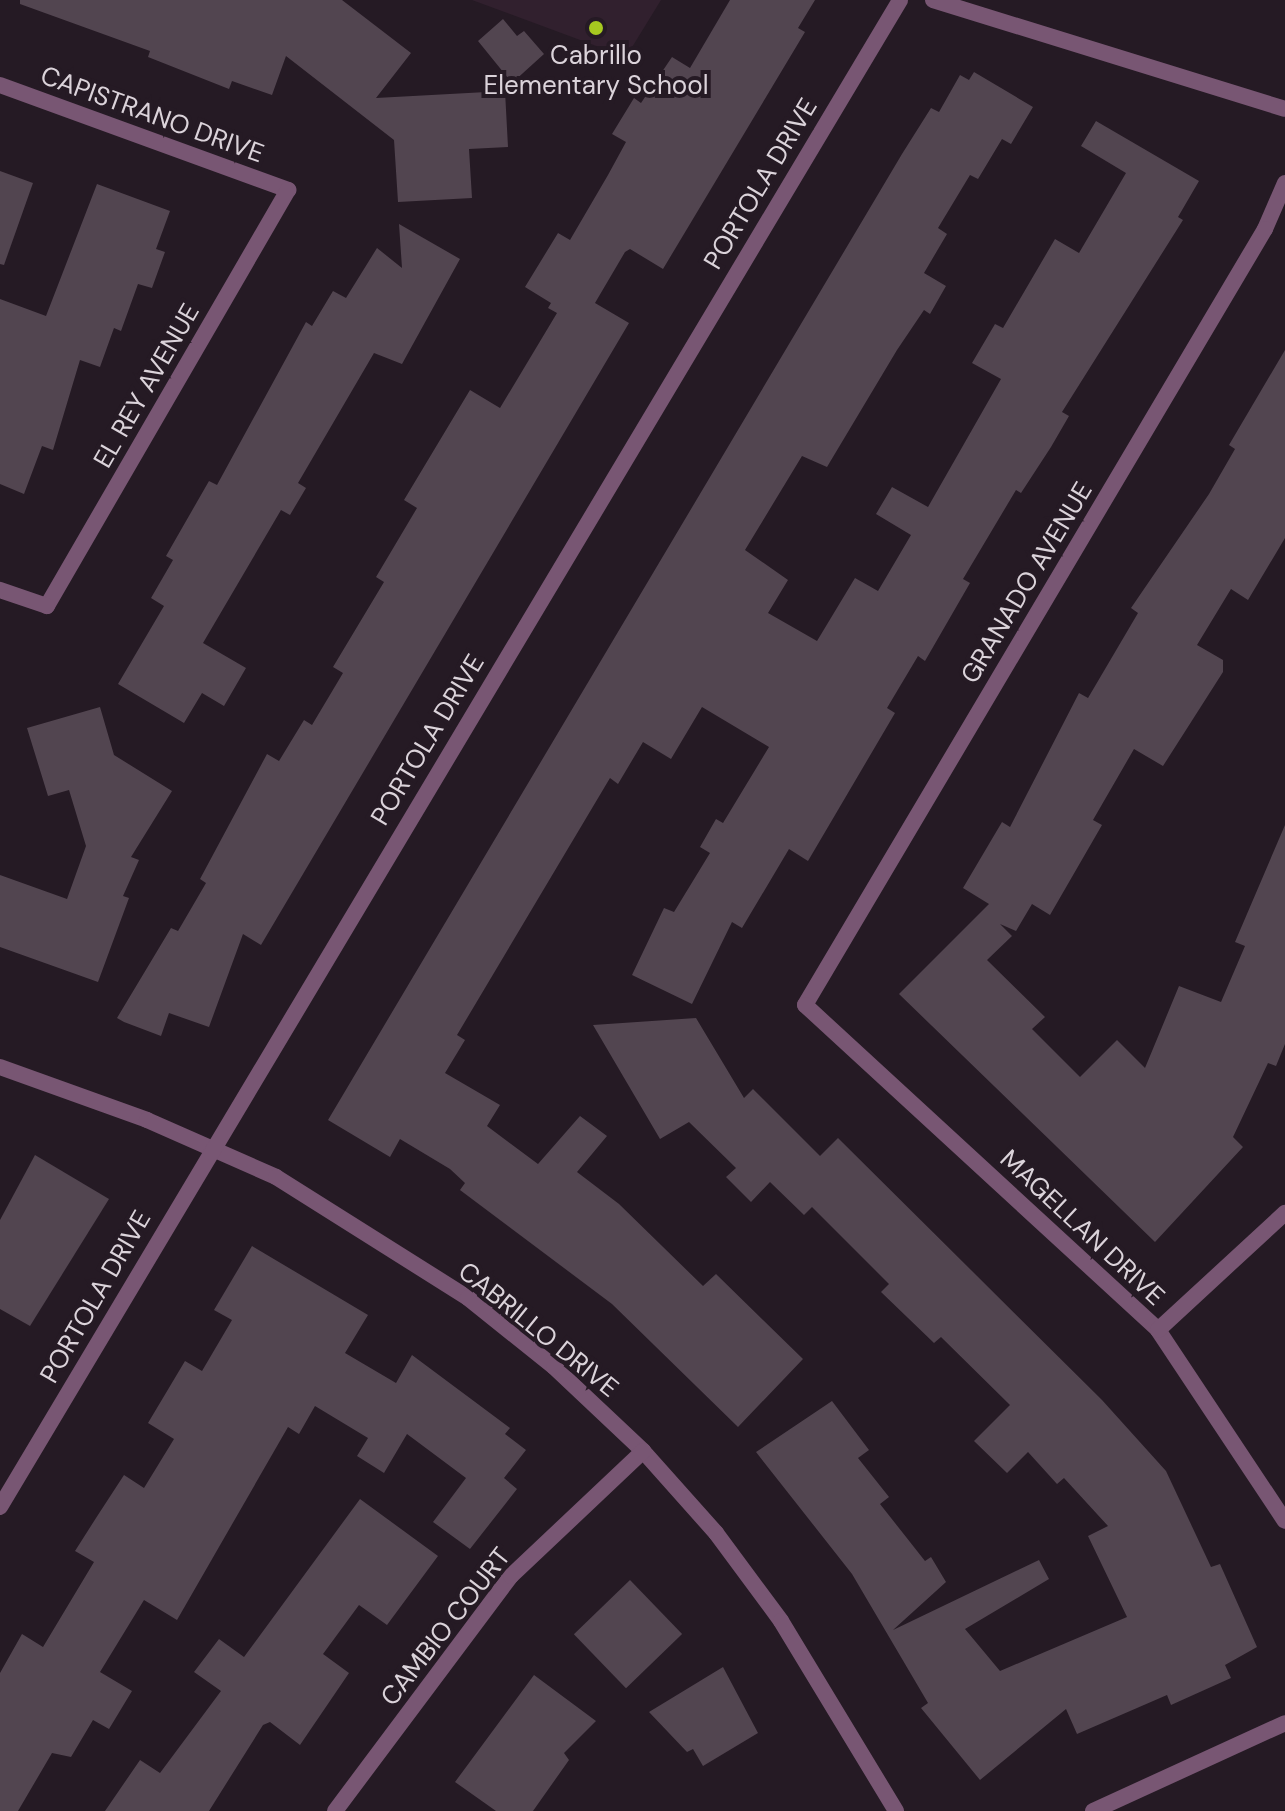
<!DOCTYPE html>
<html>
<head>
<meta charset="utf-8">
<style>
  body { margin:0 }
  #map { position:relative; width:1285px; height:1811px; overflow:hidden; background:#251a24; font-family:"DM Sans",sans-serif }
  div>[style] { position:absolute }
  .built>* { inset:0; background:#31202e }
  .building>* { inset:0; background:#524550; transform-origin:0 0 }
  .minor>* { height:16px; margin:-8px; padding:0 8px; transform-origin:8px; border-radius:8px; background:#785673 }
  .dots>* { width:22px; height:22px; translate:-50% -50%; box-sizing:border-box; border:4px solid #251a24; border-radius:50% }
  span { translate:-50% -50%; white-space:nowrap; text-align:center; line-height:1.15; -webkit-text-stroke:8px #251a24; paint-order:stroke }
  .poi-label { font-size:26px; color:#dbd3da }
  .street-label { font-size:26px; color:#dbd3da }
</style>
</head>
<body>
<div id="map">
  <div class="built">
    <div style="clip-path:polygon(472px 0,661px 0,626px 57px)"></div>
  </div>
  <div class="building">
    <div style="clip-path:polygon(20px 0,342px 0,411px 53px,376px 98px,505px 91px,508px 147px,469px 149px,472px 198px,398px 202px,394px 140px,286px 56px,272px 95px,232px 81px,229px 89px,148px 57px,150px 51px,20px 4px)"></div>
    <div style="clip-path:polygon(730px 0,815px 0,798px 28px,805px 32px,663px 269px,630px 249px,625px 252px,595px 303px,629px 323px,261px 945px,243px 934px,209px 1027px,169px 1013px,161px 1036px,124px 1022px,117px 1018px,171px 928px,178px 931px,206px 883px,200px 879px,267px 754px,279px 761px,304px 720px,312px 725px,343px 673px,333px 667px,384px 582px,376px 577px,417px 508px,404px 500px,470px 390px,500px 408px,557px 313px,548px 308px,551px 303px,525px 287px,558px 233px,570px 240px,608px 175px,626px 142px,612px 134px,634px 98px,641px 103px,672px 57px,690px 68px)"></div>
    <div style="clip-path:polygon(503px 19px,517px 36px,524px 31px,544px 54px,512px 83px,478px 41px)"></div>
    <div style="clip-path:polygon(974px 72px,1033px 107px,1011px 144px,1002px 139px,978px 179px,970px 175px,938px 228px,947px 234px,924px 273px,946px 286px,930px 314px,924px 310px,897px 350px,827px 467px,802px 456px,745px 550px,788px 580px,768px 613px,817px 641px,855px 578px,878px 591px,911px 535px,876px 514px,892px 487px,928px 507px,1001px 379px,972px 363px,995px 324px,1003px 328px,1055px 239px,1079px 253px,1126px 173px,1081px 146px,1096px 121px,1199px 181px,1178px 217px,1183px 220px,1062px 412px,1069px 416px,1051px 447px,1021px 493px,1016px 490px,963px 579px,970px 583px,925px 661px,918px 656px,887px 708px,895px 713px,808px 861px,789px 849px,742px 928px,732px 922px,692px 1004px,632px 975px,664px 908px,674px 912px,710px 853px,700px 847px,716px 819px,723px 823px,769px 747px,702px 707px,671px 759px,643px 742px,618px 784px,610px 778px,457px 1035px,465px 1040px,445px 1073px,500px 1105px,487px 1126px,538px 1164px,580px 1116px,607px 1136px,577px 1172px,619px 1204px,703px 1286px,716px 1274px,803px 1359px,738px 1427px,612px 1304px,460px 1190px,465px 1183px,450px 1169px,400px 1139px,390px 1157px,328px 1120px,902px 154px,931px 108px,939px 112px,960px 75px,969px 80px)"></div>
    <div style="clip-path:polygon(0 171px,33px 183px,4px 265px,0 264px)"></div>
    <div style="clip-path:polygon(97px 184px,170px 211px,156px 249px,165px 252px,152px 288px,138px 284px,121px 331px,114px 328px,100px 367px,80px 360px,53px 450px,42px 446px,24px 494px,0 484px,0 299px,46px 316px)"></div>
    <div style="clip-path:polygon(399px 224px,460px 259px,402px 364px,374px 353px,343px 406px,298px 483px,306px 488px,290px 515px,281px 510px,203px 643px,246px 668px,224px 706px,202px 693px,184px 723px,118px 684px,164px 606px,151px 598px,173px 560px,166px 556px,209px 481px,217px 485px,306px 322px,312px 326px,333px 291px,346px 298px,377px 248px,402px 268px)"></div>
    <div style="clip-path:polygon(1285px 350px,1285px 538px,1248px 600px,1231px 589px,1197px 645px,1223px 660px,1223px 672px,1163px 766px,1134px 749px,1093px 820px,1102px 825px,1050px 915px,1032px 904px,1016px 931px,1000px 924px,1012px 936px,987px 960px,1045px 1017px,1032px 1029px,1080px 1077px,1117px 1040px,1145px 1068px,1179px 986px,1221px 1002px,1245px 946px,1235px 942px,1285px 825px,1285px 1044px,1276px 1066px,1268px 1063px,1233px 1137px,1243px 1147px,1155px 1242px,899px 994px,989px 904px,963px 888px,1002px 822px,1010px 827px,1079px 693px,1088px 698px,1138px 613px,1131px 608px,1209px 494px,1235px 449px,1229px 445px)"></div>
    <div style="clip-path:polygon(100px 707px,114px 755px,172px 791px,131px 857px,139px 860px,123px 896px,129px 898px,98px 982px,0 947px,0 875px,67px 899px,86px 846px,69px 790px,48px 796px,27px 728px)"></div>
    <div style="clip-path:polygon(696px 1018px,744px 1098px,753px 1089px,820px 1156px,838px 1138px,1102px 1400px,1166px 1471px,1211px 1567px,1220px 1564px,1257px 1647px,1225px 1665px,1231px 1678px,1171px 1705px,1167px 1695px,1077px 1734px,1066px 1709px,980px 1780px,921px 1708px,928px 1703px,852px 1574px,756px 1452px,832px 1401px,869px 1450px,858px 1458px,889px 1497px,880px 1504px,925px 1561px,931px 1557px,946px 1582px,893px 1630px,1039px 1560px,1049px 1579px,965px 1629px,1000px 1671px,1127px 1617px,1088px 1536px,1108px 1526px,1064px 1478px,1057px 1484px,1028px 1452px,1007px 1473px,974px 1441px,1010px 1405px,941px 1337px,934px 1343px,881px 1292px,889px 1284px,812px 1207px,804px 1215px,770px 1182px,751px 1202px,726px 1177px,736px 1168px,689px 1122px,660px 1139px,593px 1025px)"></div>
    <div style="clip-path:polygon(35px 1155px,109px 1199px,30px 1326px,0 1309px,0 1220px)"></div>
    <div style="clip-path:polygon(252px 1246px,368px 1315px,345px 1353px,396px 1383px,412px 1355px,510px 1428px,505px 1434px,526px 1450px,504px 1478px,517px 1489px,470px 1549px,433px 1522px,466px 1478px,407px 1434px,384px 1473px,357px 1456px,368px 1438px,315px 1406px,299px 1434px,288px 1427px,177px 1620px,144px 1600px,100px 1672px,132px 1691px,109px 1729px,93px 1720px,71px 1757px,52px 1753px,18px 1811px,0 1811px,0 1673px,22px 1634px,43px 1647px,94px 1562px,75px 1551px,96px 1518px,124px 1475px,144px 1488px,174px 1439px,148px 1423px,185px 1361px,202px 1371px,232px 1320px,214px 1310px)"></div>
    <div style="clip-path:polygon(360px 1499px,438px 1556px,387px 1625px,359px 1605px,323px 1654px,349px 1673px,300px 1745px,270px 1722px,263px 1725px,209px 1811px,105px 1811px,140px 1760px,160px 1773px,221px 1691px,194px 1672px,219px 1639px,244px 1657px)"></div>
    <div style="left:630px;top:1580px;width:75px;height:78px;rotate:46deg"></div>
    <div style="clip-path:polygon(723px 1667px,758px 1733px,703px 1766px,693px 1749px,687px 1752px,649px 1712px)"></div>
    <div style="clip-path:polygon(534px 1675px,596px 1721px,564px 1753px,569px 1760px,533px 1811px,496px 1811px,455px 1782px)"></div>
  </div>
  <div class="minor">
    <div style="left:933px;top:0;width:368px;rotate:17.2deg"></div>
    <div style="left:0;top:85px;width:307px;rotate:20deg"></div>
    <div style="left:288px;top:190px;width:481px;rotate:120.1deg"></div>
    <div style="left:47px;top:606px;width:50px;rotate:-161.2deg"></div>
    <div style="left:1285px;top:183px;width:50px;rotate:113.5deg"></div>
    <div style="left:1265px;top:229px;width:902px;rotate:120.66deg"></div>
    <div style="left:805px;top:1005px;width:480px;rotate:42.6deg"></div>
    <div style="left:1158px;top:1330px;width:229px;rotate:56.4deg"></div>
    <div style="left:0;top:1067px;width:156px;rotate:19.8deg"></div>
    <div style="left:147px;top:1120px;width:141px;rotate:23.8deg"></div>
    <div style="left:276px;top:1177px;width:227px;rotate:32.2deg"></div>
    <div style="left:468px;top:1298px;width:110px;rotate:38.7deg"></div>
    <div style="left:554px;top:1367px;width:122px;rotate:43.3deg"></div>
    <div style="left:643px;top:1451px;width:110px;rotate:48.3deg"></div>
    <div style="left:716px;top:1533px;width:109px;rotate:53.5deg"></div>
    <div style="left:781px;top:1621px;width:222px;rotate:58.8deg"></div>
    <div style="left:1158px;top:1330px;width:173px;rotate:-42.7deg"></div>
    <div style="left:0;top:1507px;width:1755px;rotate:-59.15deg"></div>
    <div style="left:335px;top:1811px;width:294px;rotate:-53.2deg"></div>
    <div style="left:511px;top:1576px;width:182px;rotate:-43.4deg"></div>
    <div style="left:1093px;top:1811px;width:211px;rotate:-24.6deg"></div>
  </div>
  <div class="dots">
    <div style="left:596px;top:28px;background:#a6c820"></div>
  </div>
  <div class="poi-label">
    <span style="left:596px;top:71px">Cabrillo<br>Elementary School</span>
  </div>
  <div class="street-label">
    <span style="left:152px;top:115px;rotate:20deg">CAPISTRANO DRIVE</span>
    <span style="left:761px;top:184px;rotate:-59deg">PORTOLA DRIVE</span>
    <span style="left:147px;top:386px;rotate:-60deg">EL REY AVENUE</span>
    <span style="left:1027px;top:583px;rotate:-59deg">GRANADO AVENUE</span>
    <span style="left:428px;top:740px;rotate:-59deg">PORTOLA DRIVE</span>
    <span style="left:1082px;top:1228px;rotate:43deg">MAGELLAN DRIVE</span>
    <span style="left:96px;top:1297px;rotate:-60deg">PORTOLA DRIVE</span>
    <span style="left:538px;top:1330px;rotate:39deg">CABRILLO DRIVE</span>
    <span style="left:446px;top:1627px;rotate:-52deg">CAMBIO COURT</span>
  </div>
</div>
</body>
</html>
